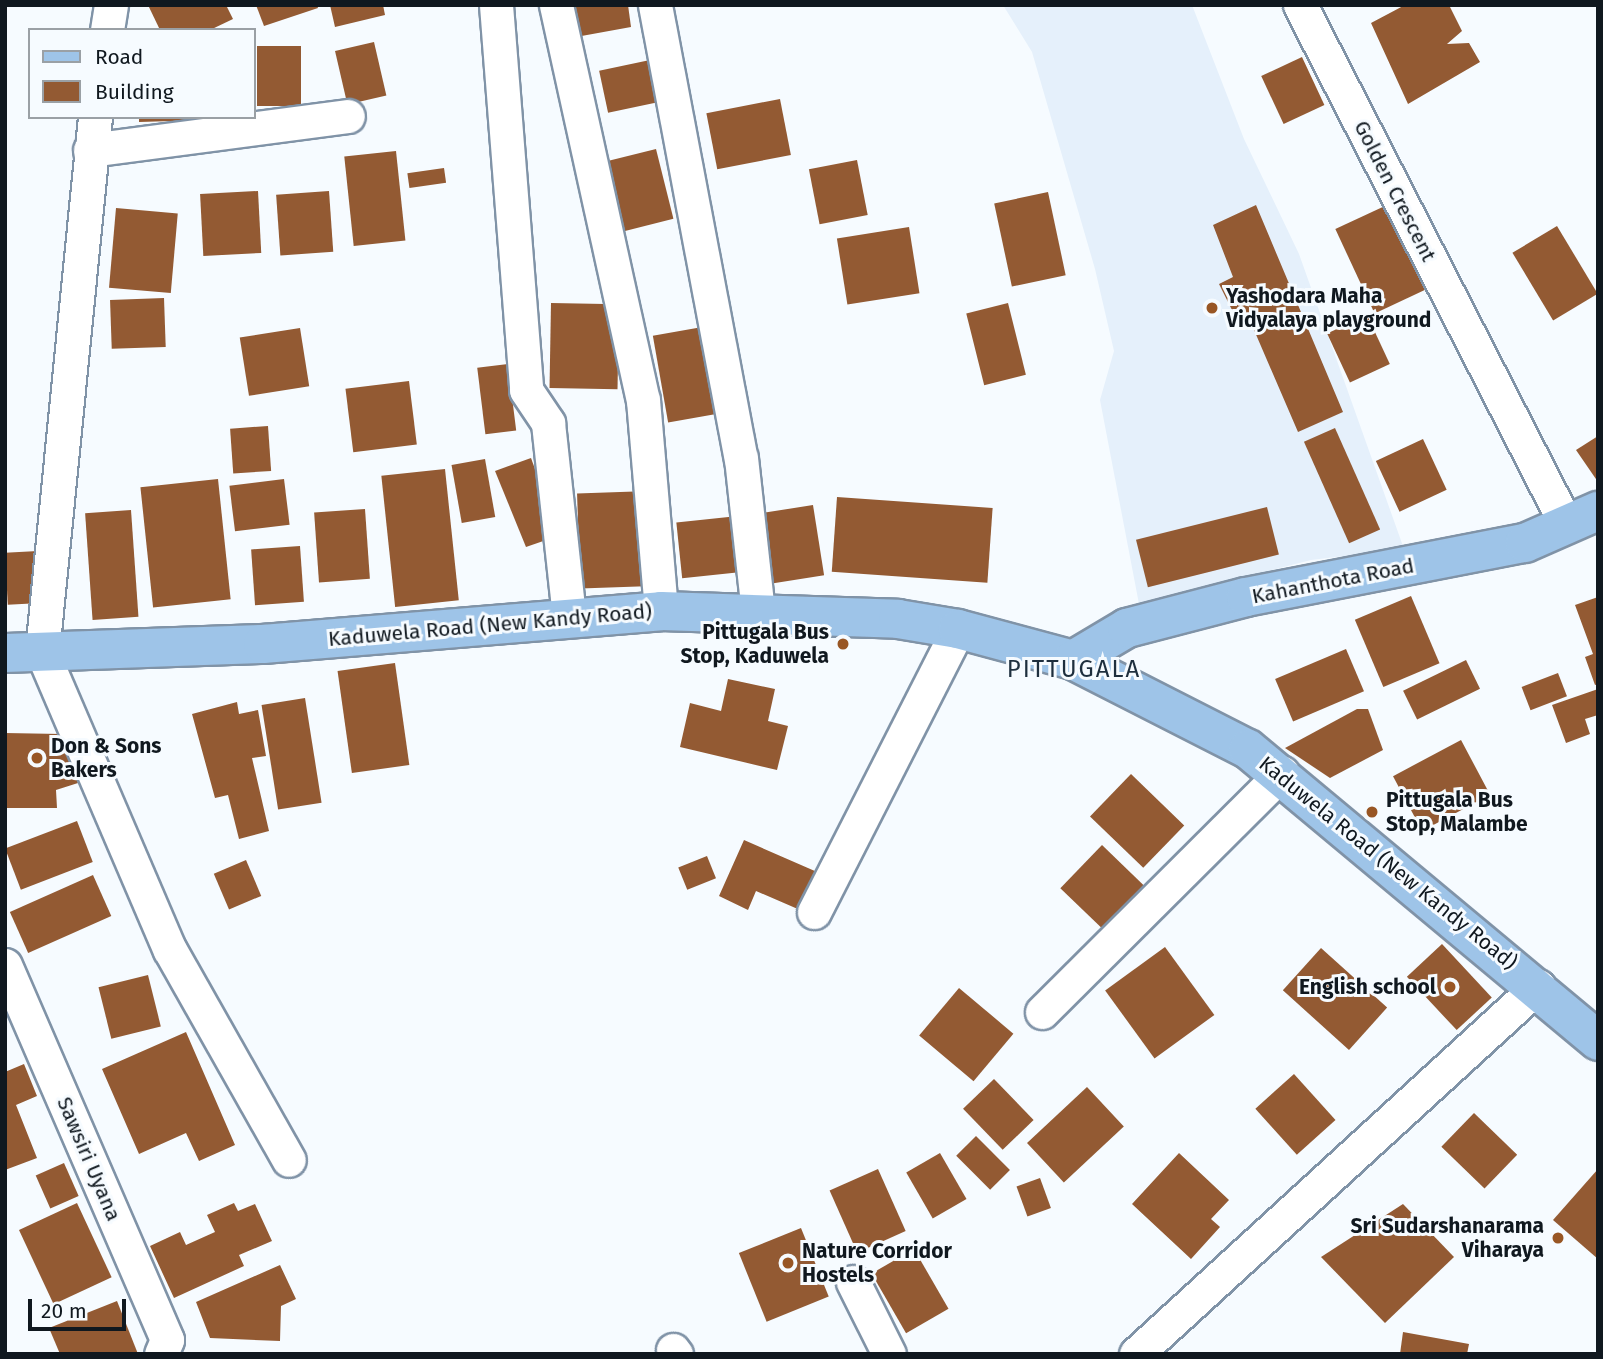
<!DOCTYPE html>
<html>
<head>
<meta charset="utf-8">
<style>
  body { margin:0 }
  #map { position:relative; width:1603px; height:1359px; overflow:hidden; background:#f6fbff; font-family:"Fira Sans",sans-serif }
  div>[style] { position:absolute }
  .built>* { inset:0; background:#e5f0fb }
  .building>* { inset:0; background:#935a33; transform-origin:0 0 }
  .roads { filter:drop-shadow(2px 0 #8093a7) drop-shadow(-2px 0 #8093a7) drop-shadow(0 2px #8093a7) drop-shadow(0 -2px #8093a7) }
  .minor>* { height:33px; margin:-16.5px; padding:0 16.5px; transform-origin:16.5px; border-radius:16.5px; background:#fff }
  .major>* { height:38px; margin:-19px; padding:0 19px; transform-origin:19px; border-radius:19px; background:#9ec4e8 }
  .dots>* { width:19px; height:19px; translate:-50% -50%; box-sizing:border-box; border:4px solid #f6fbff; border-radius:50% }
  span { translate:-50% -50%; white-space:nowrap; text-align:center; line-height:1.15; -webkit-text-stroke:6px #f6fbff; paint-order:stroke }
  .street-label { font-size:21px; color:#10181f }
  .poi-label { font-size:21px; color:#10181f; font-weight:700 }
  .left { translate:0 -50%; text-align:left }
  .right { translate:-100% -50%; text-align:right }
  .quarter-label { font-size:24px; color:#1e2f3e; letter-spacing:2px }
  .frame { position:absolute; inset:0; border:7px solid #10181f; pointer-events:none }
  .legend { position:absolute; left:28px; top:28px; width:228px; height:91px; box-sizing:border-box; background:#f6fbff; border:2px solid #9aa0a5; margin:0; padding:9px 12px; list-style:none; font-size:21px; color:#10181f }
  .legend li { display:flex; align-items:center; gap:14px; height:35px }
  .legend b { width:35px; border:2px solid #9aa0a5 }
  .scale { position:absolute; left:28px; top:1299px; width:98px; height:32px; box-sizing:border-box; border:4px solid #10181f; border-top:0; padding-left:9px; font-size:21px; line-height:24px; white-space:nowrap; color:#10181f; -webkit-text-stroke:5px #f6fbff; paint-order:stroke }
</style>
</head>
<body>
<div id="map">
  <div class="built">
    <div style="clip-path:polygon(1003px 5px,1192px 5px,1244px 139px,1299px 254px,1404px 549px,1311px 560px,1139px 604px,1100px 400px,1114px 351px,1095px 269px,1032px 52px)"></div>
  </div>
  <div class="building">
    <div style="clip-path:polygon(148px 5px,226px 5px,233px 19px,210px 30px,160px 30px)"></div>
    <div style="clip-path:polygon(256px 5px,317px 5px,318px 8px,264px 26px)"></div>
    <div style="clip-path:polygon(330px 5px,383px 5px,385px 15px,335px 27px)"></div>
    <div style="clip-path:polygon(570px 5px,628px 5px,631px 27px,576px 37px)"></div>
    <div style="clip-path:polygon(1405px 5px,1449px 5px,1462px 31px,1447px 44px,1469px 43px,1480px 62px,1408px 104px,1371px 23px)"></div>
    <div style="left:374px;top:42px;width:55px;height:40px;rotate:77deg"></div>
    <div style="left:257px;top:46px;width:44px;height:60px"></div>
    <div style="left:1302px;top:57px;width:53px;height:45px;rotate:65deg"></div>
    <div style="left:650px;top:60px;width:43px;height:52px;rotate:78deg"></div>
    <div style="left:780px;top:99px;width:57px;height:75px;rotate:79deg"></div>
    <div style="clip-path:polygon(139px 117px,207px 117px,207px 120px,139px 122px)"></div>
    <div style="left:656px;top:149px;width:72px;height:57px;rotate:76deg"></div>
    <div style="left:396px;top:151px;width:90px;height:52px;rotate:84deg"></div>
    <div style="left:857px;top:160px;width:56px;height:49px;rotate:79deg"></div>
    <div style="left:444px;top:168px;width:15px;height:37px;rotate:82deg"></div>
    <div style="left:258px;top:191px;width:62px;height:58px;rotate:87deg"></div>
    <div style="left:329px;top:191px;width:61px;height:53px;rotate:86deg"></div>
    <div style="left:1048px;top:192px;width:85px;height:55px;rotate:78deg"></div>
    <div style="clip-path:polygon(1256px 205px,1343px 412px,1298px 432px,1245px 309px,1234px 314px,1219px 284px,1233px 277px,1213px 225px)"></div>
    <div style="left:1387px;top:205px;width:93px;height:57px;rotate:65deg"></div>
    <div style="left:116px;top:208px;width:62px;height:80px;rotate:5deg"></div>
    <div style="left:1557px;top:226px;width:79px;height:52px;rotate:59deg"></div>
    <div style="left:909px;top:227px;width:67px;height:73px;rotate:81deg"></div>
    <div style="left:164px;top:298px;width:49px;height:54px;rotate:88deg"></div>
    <div style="left:551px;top:303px;width:68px;height:85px;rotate:1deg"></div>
    <div style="left:1008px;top:303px;width:74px;height:43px;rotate:76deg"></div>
    <div style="left:1367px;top:315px;width:54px;height:44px;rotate:65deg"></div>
    <div style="left:708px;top:326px;width:88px;height:56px;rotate:80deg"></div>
    <div style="left:300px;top:328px;width:59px;height:61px;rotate:81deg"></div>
    <div style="left:508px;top:364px;width:67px;height:31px;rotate:83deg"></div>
    <div style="left:409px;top:381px;width:64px;height:64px;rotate:83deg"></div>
    <div style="left:268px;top:426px;width:45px;height:38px;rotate:86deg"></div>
    <div style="left:1335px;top:428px;width:111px;height:34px;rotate:66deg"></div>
    <div style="clip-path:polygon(1598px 436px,1598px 482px,1576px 450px)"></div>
    <div style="left:1423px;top:439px;width:56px;height:52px;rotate:65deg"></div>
    <div style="clip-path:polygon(531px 458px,552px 516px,552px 538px,526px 547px,495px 471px)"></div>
    <div style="left:485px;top:459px;width:59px;height:34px;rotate:80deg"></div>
    <div style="left:445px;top:469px;width:132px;height:64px;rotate:84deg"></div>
    <div style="left:218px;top:479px;width:121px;height:78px;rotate:84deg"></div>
    <div style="left:284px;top:479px;width:46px;height:55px;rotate:83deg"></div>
    <div style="left:649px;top:491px;width:95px;height:72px;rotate:88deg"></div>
    <div style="left:837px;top:497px;width:156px;height:75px;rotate:4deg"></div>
    <div style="left:813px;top:505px;width:71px;height:56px;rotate:81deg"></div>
    <div style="left:1267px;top:507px;width:49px;height:135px;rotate:76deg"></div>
    <div style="left:365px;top:509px;width:70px;height:51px;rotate:86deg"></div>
    <div style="left:131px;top:510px;width:107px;height:46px;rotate:86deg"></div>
    <div style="left:738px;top:516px;width:56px;height:62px;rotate:84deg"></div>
    <div style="left:300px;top:546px;width:56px;height:49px;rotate:86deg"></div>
    <div style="left:38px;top:551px;width:52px;height:33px;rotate:87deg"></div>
    <div style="left:1411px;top:596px;width:73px;height:61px;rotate:67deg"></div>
    <div style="clip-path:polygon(1598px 597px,1598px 684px,1595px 685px,1585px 657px,1593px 654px,1575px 605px)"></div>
    <div style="left:1346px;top:649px;width:46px;height:77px;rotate:67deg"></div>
    <div style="left:1466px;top:660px;width:32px;height:70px;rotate:64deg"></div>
    <div style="left:395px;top:663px;width:103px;height:58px;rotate:82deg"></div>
    <div style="left:1558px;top:673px;width:25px;height:39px;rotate:69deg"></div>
    <div style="clip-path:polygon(728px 679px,775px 689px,768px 721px,788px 726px,777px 770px,680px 747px,690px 703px,721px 711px)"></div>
    <div style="clip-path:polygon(1598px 689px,1598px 715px,1585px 719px,1590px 734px,1566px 743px,1552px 705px)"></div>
    <div style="left:305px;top:698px;width:106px;height:44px;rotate:81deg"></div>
    <div style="clip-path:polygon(237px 702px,239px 714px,258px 710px,266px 756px,252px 758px,269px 831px,239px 839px,228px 795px,215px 798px,192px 714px)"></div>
    <div style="clip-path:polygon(1357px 709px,1368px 709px,1383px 750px,1330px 778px,1285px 748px)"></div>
    <div style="clip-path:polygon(5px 733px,61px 734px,78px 783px,56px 790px,57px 808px,5px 808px)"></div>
    <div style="left:1461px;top:740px;width:62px;height:77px;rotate:62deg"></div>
    <div style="left:1131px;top:774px;width:74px;height:59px;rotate:44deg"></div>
    <div style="left:77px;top:821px;width:44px;height:77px;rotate:69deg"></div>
    <div style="clip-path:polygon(744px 840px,824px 875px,807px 913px,756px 891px,748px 910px,719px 896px)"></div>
    <div style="left:1102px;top:845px;width:64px;height:60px;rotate:44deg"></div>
    <div style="left:707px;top:856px;width:24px;height:31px;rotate:68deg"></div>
    <div style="left:246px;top:860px;width:39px;height:35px;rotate:67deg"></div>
    <div style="left:93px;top:875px;width:45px;height:91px;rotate:66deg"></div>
    <div style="left:1442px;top:944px;width:73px;height:48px;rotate:47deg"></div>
    <div style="left:1165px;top:947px;width:84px;height:74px;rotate:54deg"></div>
    <div style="left:1321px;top:948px;width:89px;height:57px;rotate:42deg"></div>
    <div style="left:148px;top:975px;width:53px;height:51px;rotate:76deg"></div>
    <div style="left:959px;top:988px;width:71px;height:62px;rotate:40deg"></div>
    <div style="clip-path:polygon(186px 1032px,235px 1145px,199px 1161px,186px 1133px,139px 1154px,102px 1069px)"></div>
    <div style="clip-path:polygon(24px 1064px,37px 1096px,16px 1105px,37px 1158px,5px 1170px,5px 1072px)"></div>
    <div style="left:1294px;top:1074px;width:62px;height:52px;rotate:48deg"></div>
    <div style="left:994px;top:1079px;width:57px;height:43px;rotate:46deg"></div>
    <div style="left:1087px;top:1087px;width:54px;height:82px;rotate:47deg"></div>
    <div style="left:1474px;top:1113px;width:60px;height:47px;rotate:44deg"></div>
    <div style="left:976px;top:1136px;width:48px;height:28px;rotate:45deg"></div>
    <div style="left:940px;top:1153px;width:53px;height:39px;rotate:60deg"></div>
    <div style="clip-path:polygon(1179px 1153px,1229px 1200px,1211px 1219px,1220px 1227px,1191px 1259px,1132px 1204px)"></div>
    <div style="left:64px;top:1163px;width:36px;height:31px;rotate:66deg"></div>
    <div style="left:878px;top:1169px;width:68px;height:53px;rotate:66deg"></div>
    <div style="clip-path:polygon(1598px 1169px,1598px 1259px,1553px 1220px)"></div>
    <div style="left:1040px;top:1178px;width:32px;height:25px;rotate:70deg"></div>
    <div style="left:77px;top:1203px;width:82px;height:64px;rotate:65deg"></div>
    <div style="clip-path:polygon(234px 1203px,238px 1211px,255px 1204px,272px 1241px,239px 1255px,244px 1266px,174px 1298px,150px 1246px,180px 1232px,186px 1245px,215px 1232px,207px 1215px)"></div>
    <div style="clip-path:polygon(1403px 1204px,1454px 1257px,1385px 1323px,1321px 1257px)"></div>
    <div style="left:801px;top:1228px;width:74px;height:67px;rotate:68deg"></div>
    <div style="left:914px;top:1249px;width:69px;height:49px;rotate:60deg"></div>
    <div style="clip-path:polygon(280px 1265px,296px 1299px,281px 1306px,280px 1341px,210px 1338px,196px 1302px)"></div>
    <div style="clip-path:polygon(117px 1301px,138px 1354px,60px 1354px,49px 1328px)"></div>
    <div style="clip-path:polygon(1403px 1332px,1469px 1344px,1467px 1354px,1400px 1354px)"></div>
  </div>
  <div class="roads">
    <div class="minor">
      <div style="left:496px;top:5px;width:386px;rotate:85.5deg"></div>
      <div style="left:526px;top:390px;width:40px;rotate:56deg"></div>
      <div style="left:548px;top:423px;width:193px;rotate:83.8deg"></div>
      <div style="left:556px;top:5px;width:404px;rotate:77.6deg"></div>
      <div style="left:643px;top:400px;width:212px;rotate:85.1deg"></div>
      <div style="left:655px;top:5px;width:461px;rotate:79.3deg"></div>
      <div style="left:741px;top:458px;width:154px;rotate:83.7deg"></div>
      <div style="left:1300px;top:5px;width:585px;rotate:62.87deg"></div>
      <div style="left:107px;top:30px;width:25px;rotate:-81deg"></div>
      <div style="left:95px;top:117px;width:538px;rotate:95.66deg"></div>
      <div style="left:42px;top:652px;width:324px;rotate:66.8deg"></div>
      <div style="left:170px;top:950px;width:241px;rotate:60.5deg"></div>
      <div style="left:90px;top:150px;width:260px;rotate:-7.5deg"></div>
      <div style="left:814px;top:912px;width:318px;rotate:-63deg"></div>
      <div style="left:5px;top:965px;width:408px;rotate:66.6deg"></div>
      <div style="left:167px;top:1340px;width:15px;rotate:113deg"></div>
      <div style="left:1042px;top:1012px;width:339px;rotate:-44.9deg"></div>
      <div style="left:853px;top:1282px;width:80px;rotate:63.4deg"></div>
      <div style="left:673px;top:1350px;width:5px;rotate:53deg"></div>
      <div style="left:1136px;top:1354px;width:545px;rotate:-42.47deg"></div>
    </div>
    <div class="major">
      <div style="left:5px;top:653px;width:258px;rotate:-2deg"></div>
      <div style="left:263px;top:644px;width:399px;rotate:-4.7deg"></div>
      <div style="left:661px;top:611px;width:237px;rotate:1.9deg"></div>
      <div style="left:898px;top:619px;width:61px;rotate:9.5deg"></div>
      <div style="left:958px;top:629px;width:119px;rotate:15.1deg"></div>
      <div style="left:1073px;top:660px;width:196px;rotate:27deg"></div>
      <div style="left:1248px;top:749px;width:456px;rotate:39.8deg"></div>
      <div style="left:1073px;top:660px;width:63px;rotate:-30.7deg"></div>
      <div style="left:1127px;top:628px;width:123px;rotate:-14.6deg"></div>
      <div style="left:1246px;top:597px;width:284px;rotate:-11deg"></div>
      <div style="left:1525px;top:543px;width:80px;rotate:-23.7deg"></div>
    </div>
  </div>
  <div class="dots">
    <div style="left:1212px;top:308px;background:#985624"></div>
    <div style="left:843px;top:644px;background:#985624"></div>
    <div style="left:37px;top:758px;background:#985624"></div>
    <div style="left:1372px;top:812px;background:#985624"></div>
    <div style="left:1450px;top:987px;background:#985624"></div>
    <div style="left:1558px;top:1238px;background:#985624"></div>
    <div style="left:788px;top:1263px;background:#985624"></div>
  </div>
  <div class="street-label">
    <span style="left:1395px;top:191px;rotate:63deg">Golden Crescent</span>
    <span style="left:1333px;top:581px;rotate:-11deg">Kahanthota Road</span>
    <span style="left:490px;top:625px;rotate:-5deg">Kaduwela Road (New Kandy Road)</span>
    <span style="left:1388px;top:863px;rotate:39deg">Kaduwela Road (New Kandy Road)</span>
    <span style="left:89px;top:1159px;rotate:67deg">Sawsiri Uyana</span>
  </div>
  <div class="poi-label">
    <span class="left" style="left:1226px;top:308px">Yashodara Maha<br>Vidyalaya playground</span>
    <span class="right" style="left:829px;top:644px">Pittugala Bus<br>Stop, Kaduwela</span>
    <span class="left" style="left:51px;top:758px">Don &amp; Sons<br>Bakers</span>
    <span class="left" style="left:1386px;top:812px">Pittugala Bus<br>Stop, Malambe</span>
    <span class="right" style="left:1436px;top:987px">English school</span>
    <span class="right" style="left:1544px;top:1238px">Sri Sudarshanarama<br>Viharaya</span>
    <span class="left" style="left:802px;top:1263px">Nature Corridor<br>Hostels</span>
  </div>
  <div class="quarter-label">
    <span style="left:1074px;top:670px">PITTUGALA</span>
  </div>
  <div class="frame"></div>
  <ul class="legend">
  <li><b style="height:9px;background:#9ec4e8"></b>Road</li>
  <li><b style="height:19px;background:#935a33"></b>Building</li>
  </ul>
  <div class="scale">20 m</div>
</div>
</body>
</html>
